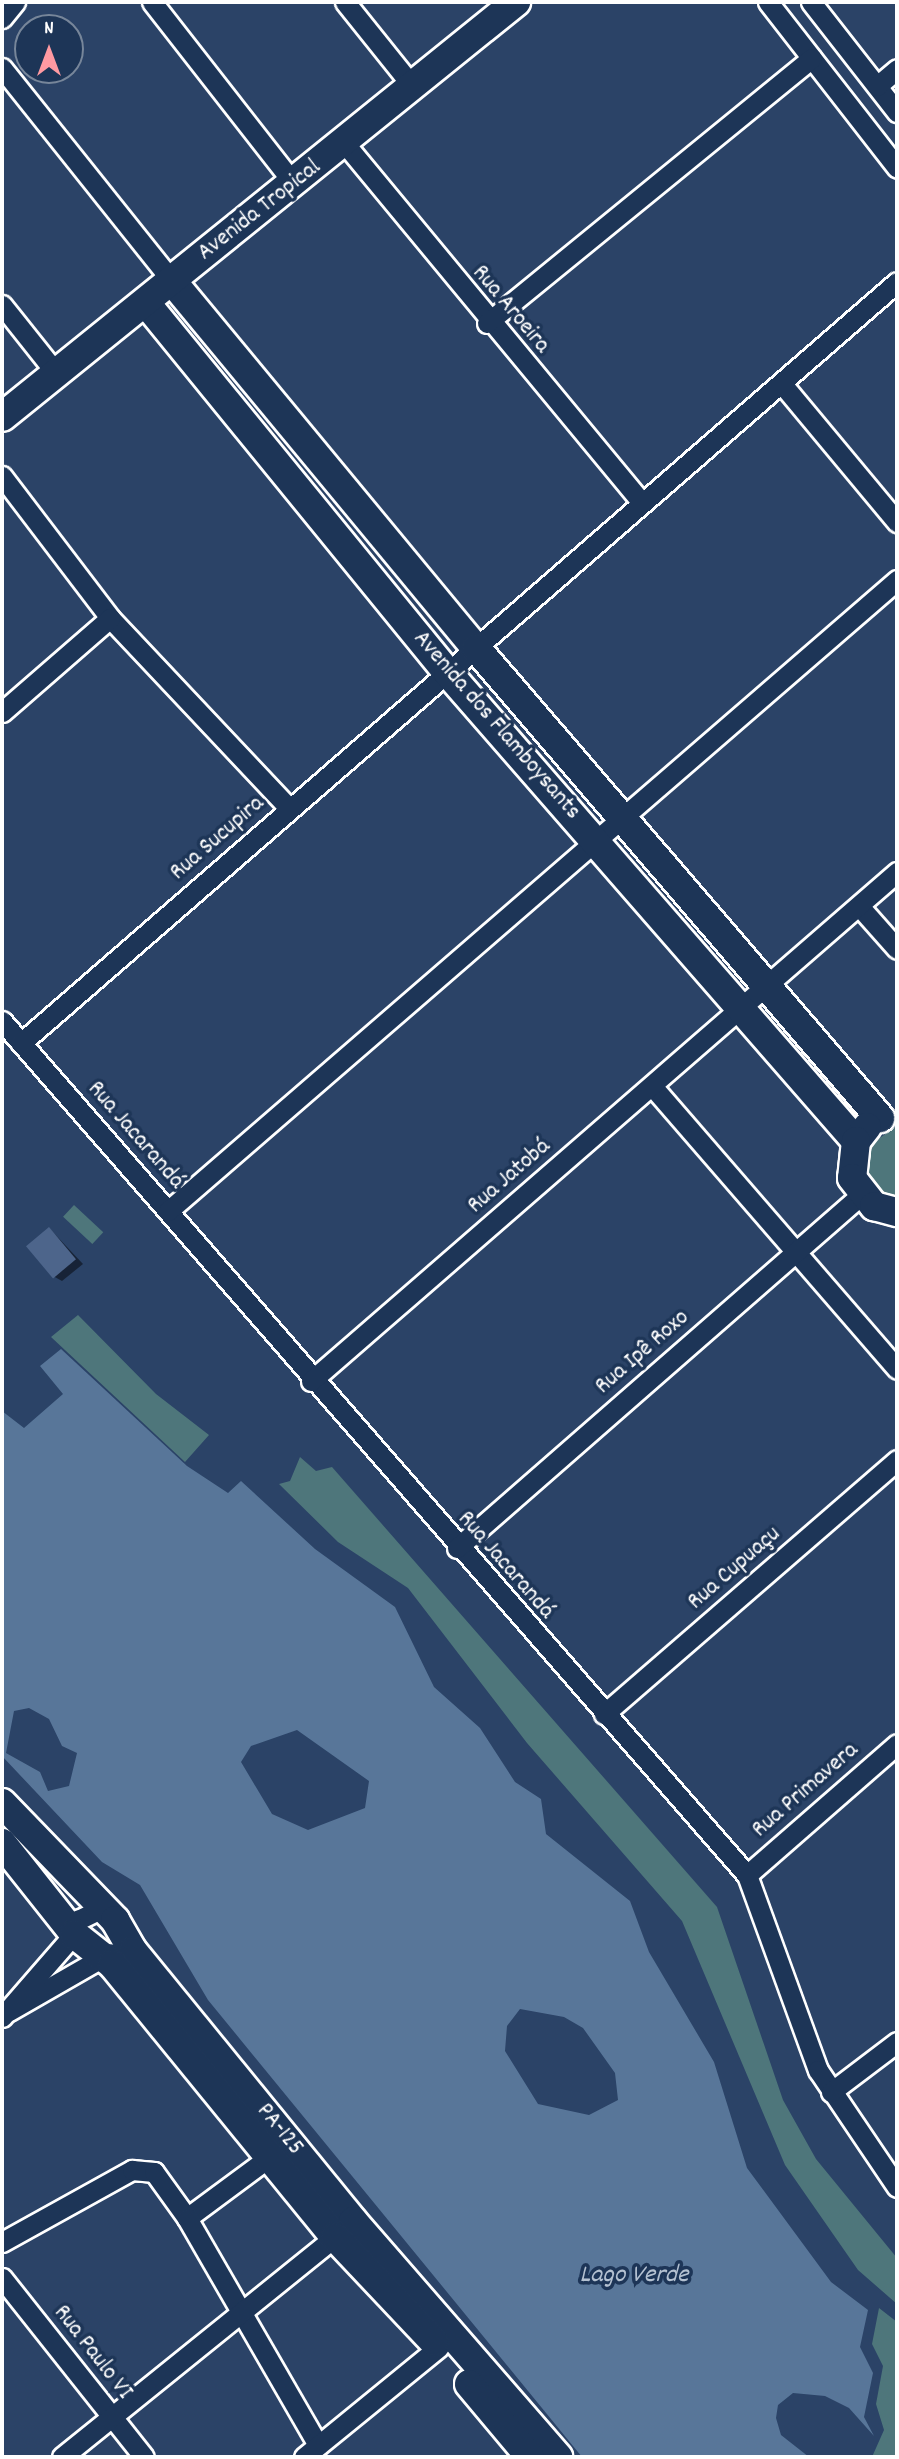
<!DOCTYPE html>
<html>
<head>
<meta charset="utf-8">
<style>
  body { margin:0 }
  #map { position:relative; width:899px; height:2459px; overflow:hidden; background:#2b4367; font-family:Dekko,sans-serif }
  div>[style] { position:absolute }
  .green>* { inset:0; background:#4e767b; transform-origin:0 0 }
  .water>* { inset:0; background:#587699 }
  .shadow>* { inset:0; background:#0007 }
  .building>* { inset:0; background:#4d658b; transform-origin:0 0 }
  .roads { filter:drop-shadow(2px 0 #fff) drop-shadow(-2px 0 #fff) drop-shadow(0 2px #fff) drop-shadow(0 -2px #fff) }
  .street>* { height:19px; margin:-9.5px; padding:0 9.5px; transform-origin:9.5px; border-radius:9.5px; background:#1d3557 }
  .secondary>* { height:28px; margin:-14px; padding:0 14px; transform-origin:14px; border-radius:14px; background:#1d3557 }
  span { translate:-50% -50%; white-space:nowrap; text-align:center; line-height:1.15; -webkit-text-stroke:7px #1d3557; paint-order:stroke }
  .street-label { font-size:24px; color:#fff }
  .water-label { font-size:26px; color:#b4c1d1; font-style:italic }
  .frame { position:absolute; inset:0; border:4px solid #fff; pointer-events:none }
  .north { position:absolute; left:14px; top:14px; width:70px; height:70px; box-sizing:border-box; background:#1d3557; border:2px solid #77869a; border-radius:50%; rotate:0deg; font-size:19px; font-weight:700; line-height:28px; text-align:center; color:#fff }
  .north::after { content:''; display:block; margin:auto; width:24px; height:32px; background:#ff9aa2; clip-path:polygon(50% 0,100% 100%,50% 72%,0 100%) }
</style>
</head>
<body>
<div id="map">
  <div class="green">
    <div style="clip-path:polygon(897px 1126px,897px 1200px,879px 1194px,865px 1172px,868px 1146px)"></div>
    <div style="left:74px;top:1205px;width:40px;height:16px;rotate:43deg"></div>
    <div style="clip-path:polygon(78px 1315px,156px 1394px,209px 1435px,185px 1462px,51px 1337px)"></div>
    <div style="clip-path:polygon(300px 1457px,316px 1471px,332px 1467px,717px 1907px,783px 2100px,816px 2159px,897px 2258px,897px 2304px,858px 2270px,785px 2165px,682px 1921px,527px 1743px,408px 1588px,338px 1542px,279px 1484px,290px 1481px)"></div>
    <div style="clip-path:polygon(879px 2308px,897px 2322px,897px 2457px,872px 2457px,884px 2430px,876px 2404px,883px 2366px,872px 2344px)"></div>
  </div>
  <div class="water">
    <div style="clip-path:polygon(evenodd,61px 1349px,187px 1466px,228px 1493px,241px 1481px,315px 1549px,395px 1607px,434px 1687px,480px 1728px,515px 1782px,541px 1799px,546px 1834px,630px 1901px,649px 1952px,714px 2062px,747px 2168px,831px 2282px,868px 2310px,860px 2347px,873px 2373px,864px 2417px,874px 2436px,849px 2408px,825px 2396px,793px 2393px,778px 2405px,776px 2418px,781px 2435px,809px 2457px,582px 2457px,208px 2000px,140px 1885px,102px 1862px,2px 1756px,2px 1411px,24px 1428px,63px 1394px,40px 1366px,61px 1349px,29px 1708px,49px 1719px,62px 1746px,77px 1753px,69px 1786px,48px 1791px,40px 1772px,6px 1753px,14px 1711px,29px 1708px,61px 1349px,297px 1730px,369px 1781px,365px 1808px,308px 1830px,272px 1814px,241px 1762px,251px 1746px,297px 1730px,61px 1349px,520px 2009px,564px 2017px,583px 2028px,615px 2073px,618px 2100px,589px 2115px,538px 2104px,505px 2051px,507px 2026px,520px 2009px)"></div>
  </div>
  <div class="shadow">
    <div style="clip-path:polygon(50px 1229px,83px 1264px,62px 1281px,53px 1276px)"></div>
  </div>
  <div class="building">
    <div style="left:49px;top:1227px;width:42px;height:30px;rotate:50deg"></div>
  </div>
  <div class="roads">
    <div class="street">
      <div style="left:152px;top:2px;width:231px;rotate:52deg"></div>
      <div style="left:345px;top:2px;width:110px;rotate:51.3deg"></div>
      <div style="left:768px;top:2px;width:210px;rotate:52.1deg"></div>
      <div style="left:811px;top:2px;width:140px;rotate:52deg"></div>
      <div style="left:2px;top:18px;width:21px;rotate:-51deg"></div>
      <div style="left:2px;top:68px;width:273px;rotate:51.4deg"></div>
      <div style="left:877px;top:86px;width:26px;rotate:-40deg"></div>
      <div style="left:346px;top:145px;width:463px;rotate:50.4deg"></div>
      <div style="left:2px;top:305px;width:87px;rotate:51.5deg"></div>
      <div style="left:487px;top:323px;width:419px;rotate:-39.2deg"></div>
      <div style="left:782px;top:384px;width:180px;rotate:50.2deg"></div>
      <div style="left:2px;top:476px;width:178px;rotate:52.7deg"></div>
      <div style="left:110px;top:618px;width:262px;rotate:46.7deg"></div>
      <div style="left:2px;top:712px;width:143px;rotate:-41deg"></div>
      <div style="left:859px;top:906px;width:57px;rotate:48.5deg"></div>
      <div style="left:2px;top:1021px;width:1133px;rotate:48.9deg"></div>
      <div style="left:747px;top:1875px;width:208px;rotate:70deg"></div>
      <div style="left:818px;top:2070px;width:141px;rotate:56deg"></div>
      <div style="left:21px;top:1043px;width:1160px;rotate:-40.98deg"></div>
      <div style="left:652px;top:1086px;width:374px;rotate:49.1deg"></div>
      <div style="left:168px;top:1211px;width:964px;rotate:-40.88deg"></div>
      <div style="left:311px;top:1381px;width:776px;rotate:-40.98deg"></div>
      <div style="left:457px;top:1548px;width:536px;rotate:-41.15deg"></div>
      <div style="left:604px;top:1714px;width:388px;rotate:-40.9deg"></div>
      <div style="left:747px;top:1875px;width:199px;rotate:-41.1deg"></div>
      <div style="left:9px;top:2011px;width:116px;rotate:-29.9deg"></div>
      <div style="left:2px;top:2017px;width:110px;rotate:-49.1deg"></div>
      <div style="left:74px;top:1934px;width:15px;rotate:-74deg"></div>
      <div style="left:78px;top:1920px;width:25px;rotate:-26deg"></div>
      <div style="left:831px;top:2092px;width:83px;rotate:-37.1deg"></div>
      <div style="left:187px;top:2218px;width:96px;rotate:-36.5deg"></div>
      <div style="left:2px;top:2242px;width:149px;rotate:-29deg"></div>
      <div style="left:132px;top:2170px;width:22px;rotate:5deg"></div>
      <div style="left:154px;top:2172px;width:57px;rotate:54.3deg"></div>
      <div style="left:187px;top:2218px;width:262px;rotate:60deg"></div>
      <div style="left:2px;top:2278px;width:228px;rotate:51.6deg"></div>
      <div style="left:62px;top:2457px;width:351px;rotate:-38.9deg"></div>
      <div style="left:304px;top:2457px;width:174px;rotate:-39.2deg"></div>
    </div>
    <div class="secondary">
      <div style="left:172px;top:281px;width:477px;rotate:50.4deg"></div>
      <div style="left:476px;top:648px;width:620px;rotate:49.32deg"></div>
      <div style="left:146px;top:303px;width:478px;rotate:50.8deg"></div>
      <div style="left:448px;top:673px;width:621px;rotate:48.92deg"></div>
      <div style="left:2px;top:417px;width:661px;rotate:-38.92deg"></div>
      <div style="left:867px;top:1127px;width:18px;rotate:128deg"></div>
      <div style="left:856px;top:1141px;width:37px;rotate:96deg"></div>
      <div style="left:852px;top:1178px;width:36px;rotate:52deg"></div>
      <div style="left:874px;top:1206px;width:24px;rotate:15deg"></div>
      <div style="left:2px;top:1803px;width:163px;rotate:46deg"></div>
      <div style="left:115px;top:1920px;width:36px;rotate:60deg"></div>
      <div style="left:133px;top:1951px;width:348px;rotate:50.8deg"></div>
      <div style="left:353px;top:2221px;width:313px;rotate:49deg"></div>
      <div style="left:2px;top:1843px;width:116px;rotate:51.6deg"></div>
      <div style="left:74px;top:1934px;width:48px;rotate:38.3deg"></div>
      <div style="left:112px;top:1964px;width:353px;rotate:50.8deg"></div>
      <div style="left:335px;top:2237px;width:144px;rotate:46.7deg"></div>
      <div style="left:469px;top:2384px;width:95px;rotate:50.1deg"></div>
    </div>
  </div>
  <div class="street-label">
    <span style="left:260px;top:211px;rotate:-38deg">Avenida Tropical</span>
    <span style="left:510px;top:310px;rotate:50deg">Rua Aroeira</span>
    <span style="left:496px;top:726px;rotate:49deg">Avenida dos Flamboysants</span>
    <span style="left:218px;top:839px;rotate:-41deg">Rua Sucupira</span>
    <span style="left:135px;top:1136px;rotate:49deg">Rua Jacarandá</span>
    <span style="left:510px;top:1177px;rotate:-41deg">Rua Jatobá</span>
    <span style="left:643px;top:1353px;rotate:-41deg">Rua Ipê Roxo</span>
    <span style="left:505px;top:1566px;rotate:49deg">Rua Jacarandá</span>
    <span style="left:735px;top:1569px;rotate:-41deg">Rua Cupuaçu</span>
    <span style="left:806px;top:1791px;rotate:-41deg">Rua Primavera</span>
    <span style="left:279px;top:2130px;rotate:51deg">PA-125</span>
    <span style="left:92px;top:2353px;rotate:52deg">Rua Paulo VI</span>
  </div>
  <div class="water-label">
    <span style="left:634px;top:2276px">Lago Verde</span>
  </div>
  <div class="frame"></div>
  <div class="north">N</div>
</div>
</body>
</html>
